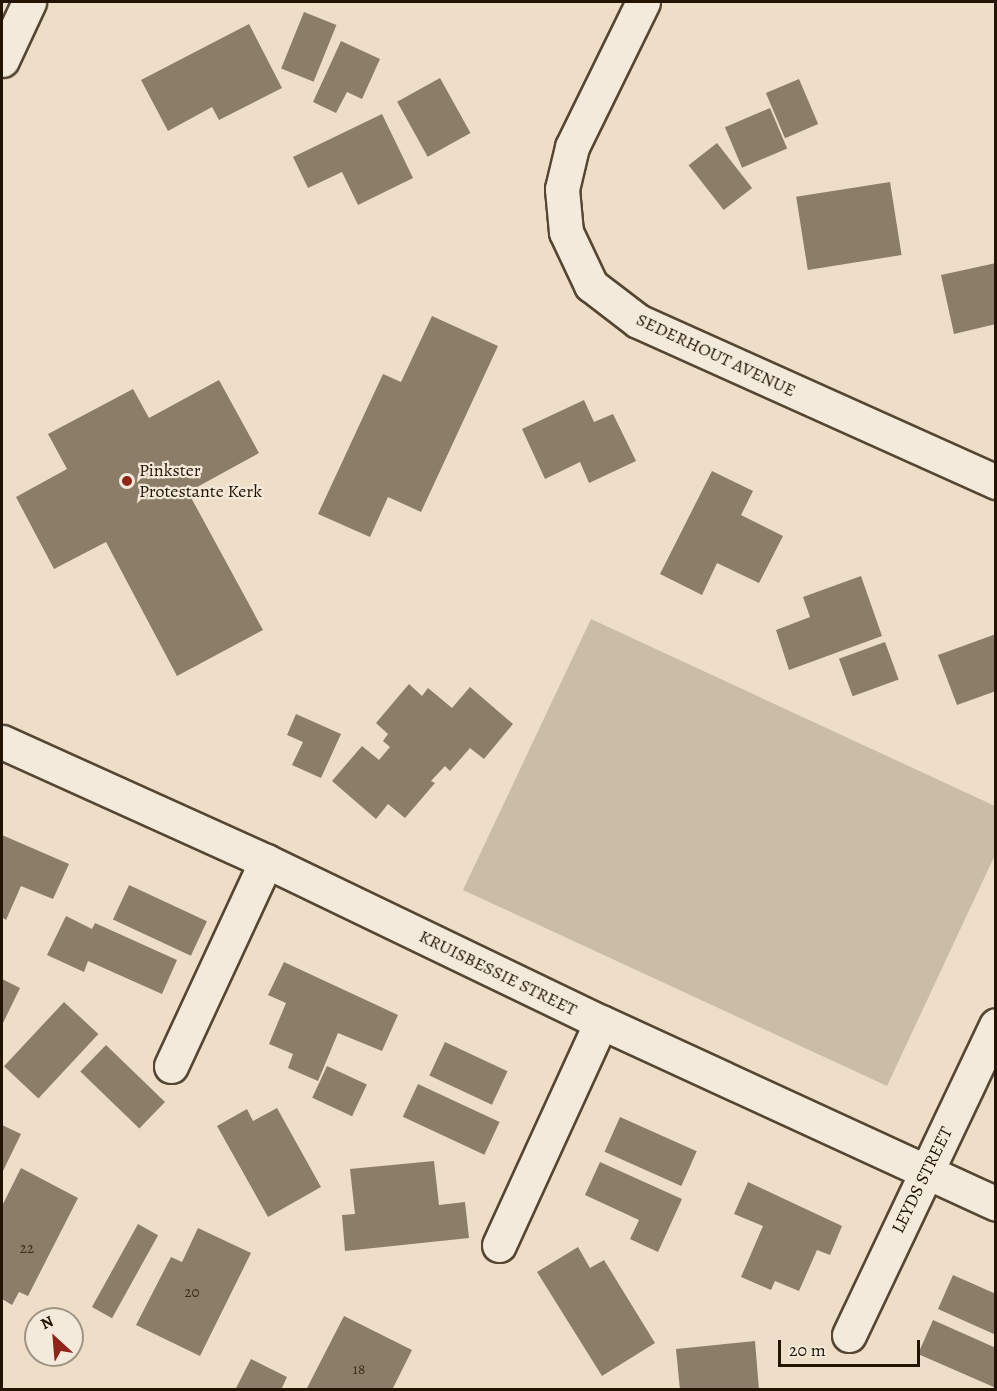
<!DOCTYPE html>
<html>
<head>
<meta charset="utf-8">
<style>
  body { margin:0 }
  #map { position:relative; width:997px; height:1391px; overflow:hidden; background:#eedec7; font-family:Alegreya,serif }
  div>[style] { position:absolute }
  .green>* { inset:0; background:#cbbca5 }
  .building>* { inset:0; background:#8c7d68; transform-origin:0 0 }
  .roads { filter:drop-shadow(2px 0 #554632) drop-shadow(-2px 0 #554632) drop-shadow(0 2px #554632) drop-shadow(0 -2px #554632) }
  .street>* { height:33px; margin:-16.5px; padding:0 16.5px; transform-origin:16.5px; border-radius:16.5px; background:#f4eadb }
  .dots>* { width:16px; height:16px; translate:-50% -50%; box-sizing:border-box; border:3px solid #f4eadb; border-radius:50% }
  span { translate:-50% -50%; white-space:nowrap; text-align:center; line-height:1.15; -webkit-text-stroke:4.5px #f4eadb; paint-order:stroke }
  .number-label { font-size:15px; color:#3c2e1b }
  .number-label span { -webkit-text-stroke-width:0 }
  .street-label { font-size:18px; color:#221401 }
  .poi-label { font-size:18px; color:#221401 }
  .left { translate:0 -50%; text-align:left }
  .frame { position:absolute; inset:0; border:3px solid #221401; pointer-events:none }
  .north { position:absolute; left:24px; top:1307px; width:60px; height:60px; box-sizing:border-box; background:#f4eadb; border:2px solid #a09484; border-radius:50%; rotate:334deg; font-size:16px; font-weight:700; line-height:24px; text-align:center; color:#221401 }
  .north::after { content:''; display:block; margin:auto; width:21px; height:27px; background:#8f2418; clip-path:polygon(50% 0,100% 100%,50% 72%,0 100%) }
  .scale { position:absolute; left:778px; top:1340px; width:142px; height:27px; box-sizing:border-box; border:3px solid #221401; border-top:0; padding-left:8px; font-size:18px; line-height:21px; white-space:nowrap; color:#221401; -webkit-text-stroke:4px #f4eadb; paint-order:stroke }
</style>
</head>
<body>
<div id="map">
  <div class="green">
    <div style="clip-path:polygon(591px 619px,995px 806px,995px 855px,887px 1086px,463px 890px)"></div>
  </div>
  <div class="building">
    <div style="left:304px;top:12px;width:35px;height:61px;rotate:22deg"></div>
    <div style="clip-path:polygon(249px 24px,282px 88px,219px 120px,212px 107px,168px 131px,141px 80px)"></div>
    <div style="clip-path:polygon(341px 41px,380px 59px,362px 99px,347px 92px,336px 113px,313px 102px)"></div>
    <div style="left:440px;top:78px;width:63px;height:49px;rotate:61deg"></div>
    <div style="left:799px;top:79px;width:49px;height:36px;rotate:67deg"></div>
    <div style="left:770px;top:108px;width:44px;height:49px;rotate:67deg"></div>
    <div style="clip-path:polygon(382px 114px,413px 178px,358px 205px,342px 172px,308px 188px,293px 157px)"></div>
    <div style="left:717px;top:143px;width:57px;height:36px;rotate:52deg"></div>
    <div style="left:890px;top:182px;width:74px;height:95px;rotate:81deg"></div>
    <div style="clip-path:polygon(996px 263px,996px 324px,954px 334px,941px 275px)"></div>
    <div style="clip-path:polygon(432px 316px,498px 346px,421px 512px,388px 497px,370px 537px,318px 514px,383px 374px,401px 382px)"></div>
    <div style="clip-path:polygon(219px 380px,259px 453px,188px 492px,263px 630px,177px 676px,106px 542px,54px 569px,16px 497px,67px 469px,48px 434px,133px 389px,149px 418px)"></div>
    <div style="clip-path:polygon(584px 400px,594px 422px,613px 414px,636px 461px,589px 483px,580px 462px,545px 479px,522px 429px)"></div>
    <div style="clip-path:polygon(712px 471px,753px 491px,741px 515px,783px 536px,759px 583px,717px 563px,702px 595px,660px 574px)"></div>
    <div style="clip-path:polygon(861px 576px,882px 636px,789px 670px,776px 630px,810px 617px,803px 597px)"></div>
    <div style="clip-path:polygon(996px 634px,996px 691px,957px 705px,938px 655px)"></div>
    <div style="left:885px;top:642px;width:40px;height:49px;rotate:70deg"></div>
    <div style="clip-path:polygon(409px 684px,422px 696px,428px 688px,452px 708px,470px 687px,513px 724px,484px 759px,470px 748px,450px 771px,445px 766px,431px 781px,435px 783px,405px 818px,388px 804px,376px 819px,332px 781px,362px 746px,379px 760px,390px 747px,383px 741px,388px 734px,376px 723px)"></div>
    <div style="clip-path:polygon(296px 714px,341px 734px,321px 778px,292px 765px,303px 742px,287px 735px)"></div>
    <div style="clip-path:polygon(2px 835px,69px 864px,53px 899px,21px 886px,6px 920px,2px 917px)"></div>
    <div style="left:129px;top:885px;width:86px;height:38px;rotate:25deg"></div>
    <div style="clip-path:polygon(66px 916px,92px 929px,95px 923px,177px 960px,162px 994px,88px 961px,84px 972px,47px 955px)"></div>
    <div style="clip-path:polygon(284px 962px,398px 1015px,382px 1051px,338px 1033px,318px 1081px,288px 1068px,293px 1054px,269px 1044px,286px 1003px,268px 995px)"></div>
    <div style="clip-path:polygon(2px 979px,20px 988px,2px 1025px)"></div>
    <div style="left:64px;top:1002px;width:47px;height:88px;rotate:43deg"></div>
    <div style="left:445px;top:1042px;width:69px;height:37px;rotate:25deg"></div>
    <div style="left:106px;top:1045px;width:82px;height:37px;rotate:44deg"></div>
    <div style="left:327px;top:1066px;width:44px;height:35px;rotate:25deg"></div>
    <div style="left:418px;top:1084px;width:90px;height:36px;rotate:25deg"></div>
    <div style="clip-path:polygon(277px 1108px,321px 1187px,268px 1217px,217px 1126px,247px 1109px,253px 1121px)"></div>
    <div style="left:620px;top:1117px;width:84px;height:38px;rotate:24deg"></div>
    <div style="clip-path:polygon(2px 1125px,21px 1134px,2px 1173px)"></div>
    <div style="clip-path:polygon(434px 1161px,439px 1205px,465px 1202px,469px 1238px,345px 1251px,342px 1215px,355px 1214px,350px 1169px)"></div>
    <div style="clip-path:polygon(600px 1162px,682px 1199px,658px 1252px,630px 1239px,639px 1220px,585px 1195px)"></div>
    <div style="clip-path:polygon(21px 1168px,78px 1198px,28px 1296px,19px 1292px,12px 1305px,2px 1299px,2px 1206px)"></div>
    <div style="clip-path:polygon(748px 1182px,842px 1226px,830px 1255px,817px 1250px,799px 1291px,775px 1281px,771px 1290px,741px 1277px,763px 1226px,734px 1214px)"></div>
    <div style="left:138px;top:1224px;width:23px;height:95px;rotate:29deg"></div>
    <div style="clip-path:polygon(198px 1228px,251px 1253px,200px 1356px,136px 1325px,171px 1257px,182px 1262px)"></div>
    <div style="clip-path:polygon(578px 1247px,590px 1268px,604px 1260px,655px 1343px,602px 1376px,537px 1272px)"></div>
    <div style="clip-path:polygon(953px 1275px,996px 1294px,996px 1335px,938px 1309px)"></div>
    <div style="clip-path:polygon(344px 1316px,412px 1350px,392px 1390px,306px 1390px)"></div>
    <div style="clip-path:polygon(933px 1320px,996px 1348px,996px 1388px,918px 1354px)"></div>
    <div style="clip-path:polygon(755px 1341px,759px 1390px,680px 1390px,676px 1349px)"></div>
    <div style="clip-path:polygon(251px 1359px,287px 1377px,281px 1390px,235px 1390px)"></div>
  </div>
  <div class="roads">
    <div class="street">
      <div style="left:643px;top:2px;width:161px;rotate:116.1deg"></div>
      <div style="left:572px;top:147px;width:43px;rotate:103.4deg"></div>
      <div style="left:562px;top:189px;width:43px;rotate:84.7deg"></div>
      <div style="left:566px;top:232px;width:59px;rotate:64.7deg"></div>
      <div style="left:591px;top:285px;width:59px;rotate:37.5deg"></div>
      <div style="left:638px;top:321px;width:393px;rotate:24.2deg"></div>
      <div style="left:2px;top:60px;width:64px;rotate:-65deg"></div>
      <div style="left:2px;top:742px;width:290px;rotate:24.3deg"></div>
      <div style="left:266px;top:861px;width:372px;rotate:25.7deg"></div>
      <div style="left:601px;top:1022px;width:435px;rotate:24.7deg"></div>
      <div style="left:171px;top:1066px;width:226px;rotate:-65.1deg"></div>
      <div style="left:499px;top:1245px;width:245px;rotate:-65.4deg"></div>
      <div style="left:849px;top:1335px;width:343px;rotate:-64.6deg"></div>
    </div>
  </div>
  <div class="dots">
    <div style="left:127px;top:481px;background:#8f2418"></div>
  </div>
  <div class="number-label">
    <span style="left:27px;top:1249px">22</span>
    <span style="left:192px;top:1293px">20</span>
    <span style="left:359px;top:1370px">18</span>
  </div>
  <div class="street-label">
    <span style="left:716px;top:355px;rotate:25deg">SEDERHOUT AVENUE</span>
    <span style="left:498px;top:973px;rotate:26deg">KRUISBESSIE STREET</span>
    <span style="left:922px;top:1180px;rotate:-64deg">LEYDS STREET</span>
  </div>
  <div class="poi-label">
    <span class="left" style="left:139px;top:481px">Pinkster<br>Protestante Kerk</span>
  </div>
  <div class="frame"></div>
  <div class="north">N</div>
  <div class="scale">20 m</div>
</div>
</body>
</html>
